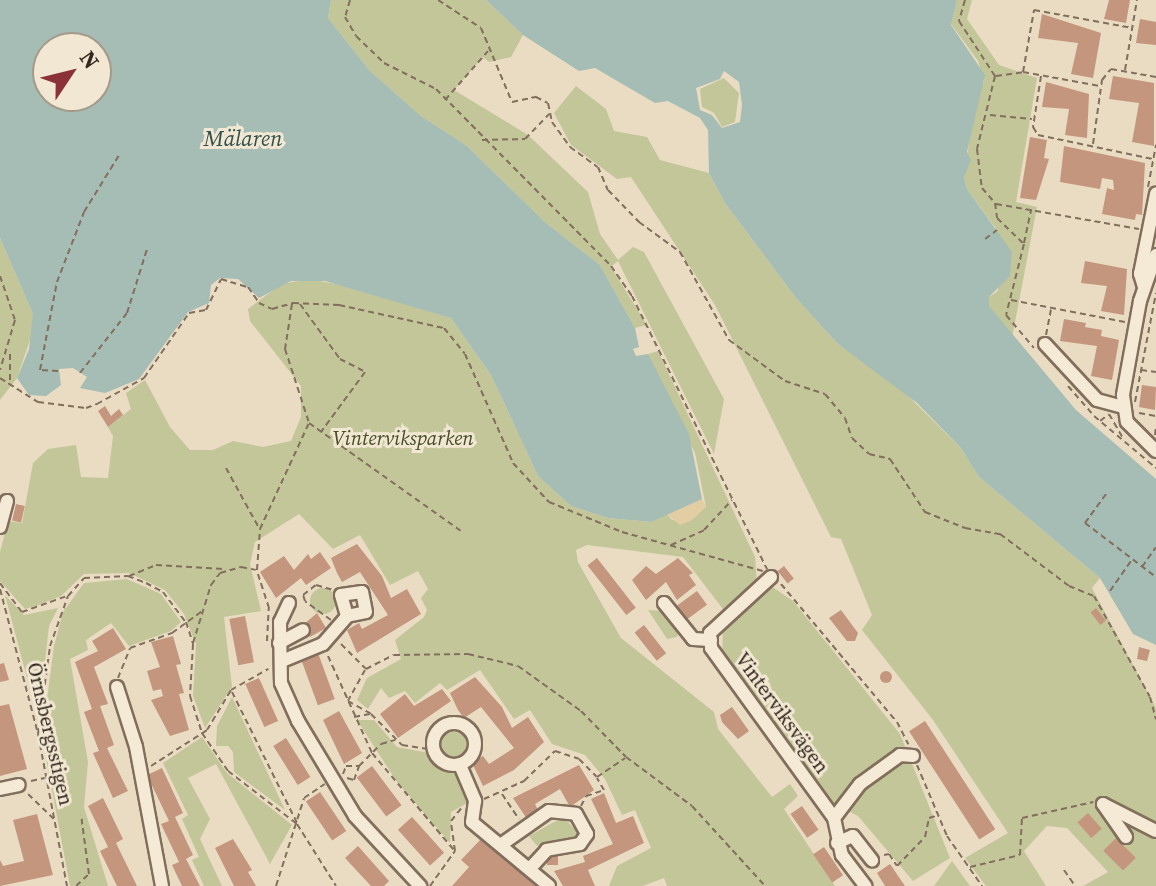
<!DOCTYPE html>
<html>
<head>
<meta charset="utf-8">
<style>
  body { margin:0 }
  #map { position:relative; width:1156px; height:886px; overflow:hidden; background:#e9dcc3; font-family:"Source Serif 4",serif }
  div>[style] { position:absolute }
  .green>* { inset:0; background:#c3c699 }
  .round { border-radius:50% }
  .sand>* { inset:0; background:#e3cea3 }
  .water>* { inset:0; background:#a5bdb4 }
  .building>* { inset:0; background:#c4967d; transform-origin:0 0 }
  .path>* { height:2px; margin-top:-1px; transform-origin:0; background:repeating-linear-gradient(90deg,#826e5c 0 6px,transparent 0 10px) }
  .roads { filter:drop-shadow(2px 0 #826e5c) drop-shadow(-2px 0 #826e5c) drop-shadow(0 2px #826e5c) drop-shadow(0 -2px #826e5c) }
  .minor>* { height:12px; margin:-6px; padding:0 6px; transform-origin:6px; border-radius:6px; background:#f5ead6 }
  .minor>.ring { margin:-6px; padding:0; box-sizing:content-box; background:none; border:12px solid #f5ead6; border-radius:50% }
  span { translate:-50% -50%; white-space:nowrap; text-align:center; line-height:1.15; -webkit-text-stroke:6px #f1e7d2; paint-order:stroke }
  .park-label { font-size:20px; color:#464d27; font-style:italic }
  .street-label { font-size:20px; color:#33271e }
  .water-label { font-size:22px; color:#2f514d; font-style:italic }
  .north { position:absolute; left:32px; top:32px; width:80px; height:80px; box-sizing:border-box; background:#f1e7d2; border:2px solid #a59a8a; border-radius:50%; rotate:55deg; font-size:22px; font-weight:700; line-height:32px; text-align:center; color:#33271e }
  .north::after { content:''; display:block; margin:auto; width:28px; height:36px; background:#8a3238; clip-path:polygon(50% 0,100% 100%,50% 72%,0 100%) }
</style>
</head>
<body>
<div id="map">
  <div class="green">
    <div style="clip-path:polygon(331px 0,486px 0,523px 35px,511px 57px,489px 62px,483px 57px,454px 90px,528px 135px,588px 192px,600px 234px,618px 260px,633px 247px,644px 252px,724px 399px,714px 454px,618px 261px,611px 267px,647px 325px,635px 328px,600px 265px,546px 223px,467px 146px,421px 116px,370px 71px,328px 18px)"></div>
    <div style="clip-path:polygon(957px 0,972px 0,967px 19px,999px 65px,1037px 78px,1016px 202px,1037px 207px,1012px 338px,989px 306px,989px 297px,998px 291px,997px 230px,967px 189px,964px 177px,975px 103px,984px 81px,978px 61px,951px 24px)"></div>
    <div style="clip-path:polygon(724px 78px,739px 93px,735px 122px,722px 127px,714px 113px,702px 107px,700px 89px)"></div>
    <div style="clip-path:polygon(576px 86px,606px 109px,614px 131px,647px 137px,660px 160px,709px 173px,725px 203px,796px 298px,838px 344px,901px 389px,960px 447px,979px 477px,1100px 578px,1092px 588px,1156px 708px,1156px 886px,1083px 886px,1108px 872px,1067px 828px,1047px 826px,1024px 851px,1046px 886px,986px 886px,965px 858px,1008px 833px,933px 720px,862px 630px,872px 615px,841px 539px,831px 537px,715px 305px,631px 177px,617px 179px,571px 145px,554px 113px)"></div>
    <div style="clip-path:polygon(0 238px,33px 314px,33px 331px,17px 378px,0 400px)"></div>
    <div style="clip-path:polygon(309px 279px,362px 289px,451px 318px,491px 375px,538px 476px,571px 506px,608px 518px,651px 522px,667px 514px,672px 520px,690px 521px,706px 507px,695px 453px,648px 354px,658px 351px,755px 557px,757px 584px,726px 613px,683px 557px,587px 545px,576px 550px,578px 562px,621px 638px,714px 712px,718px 729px,772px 797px,790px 784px,798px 796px,784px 809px,835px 886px,667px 886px,664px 878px,643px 886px,609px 886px,617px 866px,651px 848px,635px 810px,622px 815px,605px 779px,585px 755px,552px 744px,530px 710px,514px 719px,480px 670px,447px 690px,440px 683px,415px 703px,405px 691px,389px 698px,381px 688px,368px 709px,357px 700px,367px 678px,401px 659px,395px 640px,424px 617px,427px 610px,421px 598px,428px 589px,418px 571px,390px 585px,360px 535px,333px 549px,299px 514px,255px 542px,250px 564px,261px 611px,224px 617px,232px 687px,205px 728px,193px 696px,196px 644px,184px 614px,165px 590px,129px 573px,84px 574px,61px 596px,39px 605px,25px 609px,17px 600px,0 581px,0 552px,8px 521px,22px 523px,33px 463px,48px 449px,76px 445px,81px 477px,108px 478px,113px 436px,108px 427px,131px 409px,126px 393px,145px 380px,170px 427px,190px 450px,213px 450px,233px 441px,263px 447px,291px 441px,301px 417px,301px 386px,250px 321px,248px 309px,281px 284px)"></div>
    <div style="clip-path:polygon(127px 579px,161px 594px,181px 622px,171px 631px,129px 646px,111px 623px,86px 640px,88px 650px,70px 659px,88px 762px,84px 807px,108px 886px,70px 886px,42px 737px,54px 646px,63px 612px,84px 583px)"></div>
    <div style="clip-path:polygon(771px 586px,793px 601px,900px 734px,950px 858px,913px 881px,858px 816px,830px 802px,722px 657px,723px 628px)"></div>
    <div class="round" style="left:310px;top:588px;width:26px;height:26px"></div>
    <div style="clip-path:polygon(5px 595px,24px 615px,58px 608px,49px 626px,41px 695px,32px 697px)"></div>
    <div style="clip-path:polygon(648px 610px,664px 611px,679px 630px,677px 637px,667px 639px)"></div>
    <div style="clip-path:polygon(232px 697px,285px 810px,234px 772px,233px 752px,228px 746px,216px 746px,217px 726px)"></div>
    <div style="clip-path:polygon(357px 720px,374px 720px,397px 747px,429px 753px,461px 772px,471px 801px,451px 812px,450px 843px,397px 782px)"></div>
    <div class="round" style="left:436px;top:725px;width:36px;height:36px"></div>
    <div style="clip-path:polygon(202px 737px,227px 773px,292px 825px,270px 864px,216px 764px,188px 778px,210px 819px,200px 839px,222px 886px,204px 886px,192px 860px,199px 857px,182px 819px,188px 815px,163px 763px)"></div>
    <div style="clip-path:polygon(563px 817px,579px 833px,573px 837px,537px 846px,529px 836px)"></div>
    <div style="clip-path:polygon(952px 861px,970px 886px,934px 886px)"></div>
  </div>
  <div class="sand">
    <div style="clip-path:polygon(702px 499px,706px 507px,690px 521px,680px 525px,667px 514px)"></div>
  </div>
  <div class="water">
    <div style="clip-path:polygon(evenodd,0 0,331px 0,328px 18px,370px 71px,421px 116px,467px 146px,546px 223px,600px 265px,635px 328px,639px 347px,633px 349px,636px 356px,648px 354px,689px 434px,702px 499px,651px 522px,608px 518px,571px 506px,538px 476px,491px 375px,451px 318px,325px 281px,291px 281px,259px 298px,238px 279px,220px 278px,211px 285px,209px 303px,188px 312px,139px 379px,105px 393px,80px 388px,87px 377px,73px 368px,59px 369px,61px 385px,46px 396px,29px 395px,17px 378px,29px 349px,33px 314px,0 238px,0 0,96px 48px,96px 96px,48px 96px,48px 48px,96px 48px)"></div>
    <div style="clip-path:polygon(evenodd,486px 0,957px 0,951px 25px,985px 75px,967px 152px,971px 160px,964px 177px,967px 189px,1012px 252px,1010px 276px,989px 297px,989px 306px,1076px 410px,1156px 479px,1156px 645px,1133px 634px,1100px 578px,979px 477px,960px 447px,917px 403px,838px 344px,796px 298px,725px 203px,709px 173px,708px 130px,700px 118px,668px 101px,655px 103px,595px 68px,579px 71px,523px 35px,486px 0,724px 71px,739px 82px,742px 105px,740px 122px,722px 128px,712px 115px,700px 110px,696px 88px,720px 79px,724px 71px)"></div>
  </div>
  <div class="building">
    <div style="clip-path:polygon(1109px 0,1130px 0,1126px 23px,1104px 19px)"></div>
    <div style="clip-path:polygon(1042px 14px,1101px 33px,1093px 78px,1071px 74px,1078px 43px,1038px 38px)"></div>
    <div style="clip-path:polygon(1140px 19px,1156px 22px,1156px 45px,1136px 43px)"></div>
    <div style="clip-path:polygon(1113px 76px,1154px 83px,1154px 146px,1132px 142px,1139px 103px,1109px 99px)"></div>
    <div style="clip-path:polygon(1046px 82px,1089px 94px,1087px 138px,1065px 135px,1069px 109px,1042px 107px)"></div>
    <div style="clip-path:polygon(1030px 137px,1047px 140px,1044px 158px,1049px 159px,1036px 200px,1020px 198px)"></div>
    <div style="clip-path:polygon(1064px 146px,1145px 163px,1142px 215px,1136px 214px,1135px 220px,1102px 214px,1107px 188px,1114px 190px,1113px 180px,1102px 178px,1100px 189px,1060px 182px)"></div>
    <div style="clip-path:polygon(1085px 261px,1127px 269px,1124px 315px,1101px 311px,1107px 286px,1081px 283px)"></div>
    <div style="clip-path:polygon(1064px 319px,1086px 323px,1085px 327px,1102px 330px,1101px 336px,1119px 340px,1112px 380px,1091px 376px,1097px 346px,1060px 341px)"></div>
    <div style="clip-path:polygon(1142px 385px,1156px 387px,1155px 410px,1139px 407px)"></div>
    <div style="clip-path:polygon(105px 406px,111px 416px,119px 409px,123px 415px,108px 427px,98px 411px)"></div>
    <div style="left:16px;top:504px;width:9px;height:17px;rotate:13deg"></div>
    <div style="clip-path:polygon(357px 544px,382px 576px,391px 598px,407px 589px,421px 614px,357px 653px,347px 630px,359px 623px,362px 629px,388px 615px,360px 572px,342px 582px,337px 573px,331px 558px)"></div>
    <div style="clip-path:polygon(320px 552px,331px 568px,306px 585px,301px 578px,276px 598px,260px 572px,284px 556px,294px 570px,308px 554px,311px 559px)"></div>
    <div style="left:597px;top:558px;width:63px;height:12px;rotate:52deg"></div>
    <div style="clip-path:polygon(678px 558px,693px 573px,689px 575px,696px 585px,677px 600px,666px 582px,646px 600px,632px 580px,646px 566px,656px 574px)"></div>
    <div style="left:784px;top:566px;width:16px;height:8px;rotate:52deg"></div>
    <div style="left:697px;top:591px;width:17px;height:25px;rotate:54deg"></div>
    <div style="left:1096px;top:608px;width:16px;height:7px;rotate:52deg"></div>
    <div style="clip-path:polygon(841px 610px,858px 633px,855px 641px,847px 641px,829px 618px)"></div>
    <div style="clip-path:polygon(317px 613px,326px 628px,310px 637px,303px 625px)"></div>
    <div style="left:245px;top:616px;width:47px;height:16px;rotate:79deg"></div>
    <div style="left:644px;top:625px;width:36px;height:12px;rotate:52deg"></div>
    <div style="clip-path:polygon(113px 628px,126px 649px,94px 667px,108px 704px,100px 706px,114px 745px,107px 748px,128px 791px,113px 798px,93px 753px,99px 751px,84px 712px,92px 709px,75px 662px,98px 651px,92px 641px)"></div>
    <div style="clip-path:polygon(173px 636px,181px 664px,176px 665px,184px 693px,179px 694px,189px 730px,170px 736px,151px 700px,163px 696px,161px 689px,153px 691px,147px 671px,160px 667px,151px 642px)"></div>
    <div style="clip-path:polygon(1139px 647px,1150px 650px,1147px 661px,1137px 659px)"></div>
    <div style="left:318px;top:653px;width:49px;height:18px;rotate:70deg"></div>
    <div style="clip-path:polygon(4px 663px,9px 680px,0 682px,0 664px)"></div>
    <div class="round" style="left:880px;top:671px;width:12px;height:12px"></div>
    <div style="clip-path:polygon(475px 677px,502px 707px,512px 728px,528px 717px,544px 742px,514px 770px,483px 786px,472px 763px,483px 756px,489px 764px,514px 748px,481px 707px,464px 718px,458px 710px,450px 693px)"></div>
    <div style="left:259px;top:678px;width:47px;height:15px;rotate:66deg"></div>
    <div style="clip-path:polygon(442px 689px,451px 701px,398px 738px,380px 714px,405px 694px,414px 706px)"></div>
    <div style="clip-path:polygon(9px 704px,27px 769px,0 776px,0 706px)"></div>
    <div style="clip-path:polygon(732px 707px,749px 731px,738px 739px,722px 722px,720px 715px)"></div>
    <div style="clip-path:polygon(339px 711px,362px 753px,344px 764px,323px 720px)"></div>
    <div style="left:925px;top:721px;width:129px;height:19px;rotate:57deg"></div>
    <div style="left:286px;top:738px;width:46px;height:15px;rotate:58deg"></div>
    <div style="clip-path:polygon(579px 765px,594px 790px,570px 807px,560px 789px,535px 804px,539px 812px,527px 819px,513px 798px)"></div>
    <div style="left:372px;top:766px;width:49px;height:19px;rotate:53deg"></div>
    <div style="clip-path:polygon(162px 768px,183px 813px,175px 817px,193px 855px,186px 859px,200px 886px,182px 886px,172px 865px,179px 862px,161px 824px,169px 821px,147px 775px)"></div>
    <div style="left:320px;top:792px;width:47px;height:17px;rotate:56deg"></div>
    <div style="clip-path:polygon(604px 793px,616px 823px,633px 816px,644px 843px,588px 870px,595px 886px,563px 886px,554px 871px,585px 862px,583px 856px,613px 844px,591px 799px)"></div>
    <div style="clip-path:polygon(103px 798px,123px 839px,116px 843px,137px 886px,117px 886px,100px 851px,108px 847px,88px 806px)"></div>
    <div style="left:802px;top:806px;width:29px;height:14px;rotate:55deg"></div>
    <div style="left:1088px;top:813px;width:21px;height:14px;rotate:49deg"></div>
    <div style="clip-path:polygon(37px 814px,53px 875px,0 886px,0 860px,3px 866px,24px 861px,13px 820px)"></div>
    <div style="left:412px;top:817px;width:48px;height:19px;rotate:48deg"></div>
    <div style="clip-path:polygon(482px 838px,491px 841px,541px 886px,452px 886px,469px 867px,461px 860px)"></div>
    <div style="left:1116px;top:838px;width:28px;height:18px;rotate:45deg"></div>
    <div style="clip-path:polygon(233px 839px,252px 870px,248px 872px,256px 886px,234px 886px,215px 848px)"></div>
    <div style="clip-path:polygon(358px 846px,389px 881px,384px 886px,371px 886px,345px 858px)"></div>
    <div style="left:824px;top:847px;width:34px;height:13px;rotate:56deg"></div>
    <div style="left:547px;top:854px;width:11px;height:11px"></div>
    <div style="clip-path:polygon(890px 864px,905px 886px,885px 886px,877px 873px)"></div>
  </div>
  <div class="path">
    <div style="left:350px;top:0;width:18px;rotate:106deg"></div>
    <div style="left:345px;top:17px;width:22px;rotate:60deg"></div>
    <div style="left:356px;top:36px;width:39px;rotate:44deg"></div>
    <div style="left:384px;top:63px;width:58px;rotate:26.6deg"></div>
    <div style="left:436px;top:89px;width:249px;rotate:45.3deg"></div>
    <div style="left:611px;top:266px;width:37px;rotate:55deg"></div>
    <div style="left:632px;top:296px;width:305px;rotate:63.7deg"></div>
    <div style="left:438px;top:0;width:51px;rotate:33.1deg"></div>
    <div style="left:481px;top:28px;width:80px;rotate:67.3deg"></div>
    <div style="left:512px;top:102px;width:25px;rotate:-12deg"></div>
    <div style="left:536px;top:97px;width:13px;rotate:27deg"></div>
    <div style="left:548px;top:103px;width:19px;rotate:78deg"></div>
    <div style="left:552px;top:122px;width:31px;rotate:54deg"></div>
    <div style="left:570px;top:147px;width:34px;rotate:36deg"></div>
    <div style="left:598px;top:167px;width:25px;rotate:67deg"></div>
    <div style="left:608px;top:190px;width:45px;rotate:45.9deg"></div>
    <div style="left:639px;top:222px;width:51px;rotate:36.2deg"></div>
    <div style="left:680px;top:252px;width:101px;rotate:60.9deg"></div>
    <div style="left:729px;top:340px;width:69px;rotate:36.2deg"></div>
    <div style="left:785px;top:381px;width:42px;rotate:18deg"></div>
    <div style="left:825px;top:394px;width:31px;rotate:50deg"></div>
    <div style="left:845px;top:418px;width:21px;rotate:71deg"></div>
    <div style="left:852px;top:438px;width:23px;rotate:43deg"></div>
    <div style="left:869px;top:454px;width:22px;rotate:13deg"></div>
    <div style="left:890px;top:459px;width:64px;rotate:56.6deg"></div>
    <div style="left:925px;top:512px;width:43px;rotate:21.8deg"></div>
    <div style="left:965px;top:528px;width:36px;rotate:10deg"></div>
    <div style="left:1000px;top:534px;width:86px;rotate:37deg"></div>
    <div style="left:1069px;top:586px;width:27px;rotate:22deg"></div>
    <div style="left:1094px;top:596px;width:115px;rotate:61deg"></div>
    <div style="left:1150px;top:697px;width:23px;rotate:75deg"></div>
    <div style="left:965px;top:0;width:22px;rotate:106deg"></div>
    <div style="left:959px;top:21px;width:66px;rotate:56.8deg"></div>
    <div style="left:995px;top:76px;width:75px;rotate:103.9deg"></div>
    <div style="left:977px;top:149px;width:39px;rotate:83deg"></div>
    <div style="left:982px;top:188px;width:20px;rotate:49deg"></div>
    <div style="left:995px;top:203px;width:15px;rotate:82deg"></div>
    <div style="left:997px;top:218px;width:37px;rotate:44deg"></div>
    <div style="left:1024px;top:244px;width:73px;rotate:104.2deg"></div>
    <div style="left:1006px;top:315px;width:43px;rotate:49.7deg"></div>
    <div style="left:1125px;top:70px;width:71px;rotate:-80.3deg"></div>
    <div style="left:1023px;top:72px;width:78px;rotate:10.3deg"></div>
    <div style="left:996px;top:76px;width:27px;rotate:-8deg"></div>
    <div style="left:1023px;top:72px;width:63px;rotate:-79.9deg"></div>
    <div style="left:1034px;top:10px;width:100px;rotate:10.4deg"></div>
    <div style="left:1041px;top:76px;width:52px;rotate:98.9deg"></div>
    <div style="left:1033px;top:127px;width:9px;rotate:58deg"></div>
    <div style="left:1038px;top:135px;width:117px;rotate:11.8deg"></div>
    <div style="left:445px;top:100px;width:65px;rotate:-48.7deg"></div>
    <div style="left:990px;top:115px;width:42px;rotate:5.4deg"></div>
    <div style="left:482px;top:140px;width:43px;rotate:-1.3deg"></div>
    <div style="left:525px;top:139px;width:35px;rotate:-46deg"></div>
    <div style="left:1093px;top:144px;width:65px;rotate:-82deg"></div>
    <div style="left:1102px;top:80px;width:14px;rotate:-51deg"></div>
    <div style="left:1111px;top:69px;width:46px;rotate:10.1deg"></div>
    <div style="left:1148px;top:187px;width:43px;rotate:-79.2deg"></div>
    <div style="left:996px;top:204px;width:145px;rotate:9.9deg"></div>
    <div style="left:985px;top:239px;width:15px;rotate:-37deg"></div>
    <div style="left:1024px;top:243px;width:34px;rotate:-78deg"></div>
    <div style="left:0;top:276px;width:46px;rotate:71.2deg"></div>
    <div style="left:15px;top:320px;width:52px;rotate:106.7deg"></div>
    <div style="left:1011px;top:300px;width:116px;rotate:10.9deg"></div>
    <div style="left:292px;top:304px;width:46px;rotate:98.8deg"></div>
    <div style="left:285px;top:349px;width:78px;rotate:72deg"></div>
    <div style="left:309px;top:423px;width:186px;rotate:35.4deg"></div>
    <div style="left:300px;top:304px;width:68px;rotate:54deg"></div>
    <div style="left:340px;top:359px;width:28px;rotate:27deg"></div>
    <div style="left:365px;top:372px;width:74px;rotate:126.3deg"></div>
    <div style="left:1046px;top:335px;width:26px;rotate:-79deg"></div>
    <div style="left:10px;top:354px;width:29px;rotate:90deg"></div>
    <div style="left:1141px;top:370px;width:15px;rotate:8deg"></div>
    <div style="left:58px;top:371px;width:18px;rotate:-177deg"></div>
    <div style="left:40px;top:370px;width:90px;rotate:-79.1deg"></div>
    <div style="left:57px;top:282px;width:75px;rotate:-68.9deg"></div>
    <div style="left:84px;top:212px;width:67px;rotate:-58.4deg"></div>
    <div style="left:80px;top:373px;width:76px;rotate:-51.9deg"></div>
    <div style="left:127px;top:313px;width:70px;rotate:-72.6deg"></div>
    <div style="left:0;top:378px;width:45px;rotate:32.3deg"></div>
    <div style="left:38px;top:402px;width:48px;rotate:7.1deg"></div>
    <div style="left:86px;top:408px;width:12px;rotate:-20deg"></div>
    <div style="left:97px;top:404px;width:54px;rotate:-29deg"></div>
    <div style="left:144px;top:378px;width:79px;rotate:-55.3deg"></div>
    <div style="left:189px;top:313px;width:17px;rotate:-10deg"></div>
    <div style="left:206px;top:310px;width:34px;rotate:-64deg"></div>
    <div style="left:221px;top:279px;width:28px;rotate:17deg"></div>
    <div style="left:248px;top:287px;width:19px;rotate:55deg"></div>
    <div style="left:259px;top:303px;width:14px;rotate:25deg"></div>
    <div style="left:272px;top:309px;width:22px;rotate:-16deg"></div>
    <div style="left:293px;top:303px;width:46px;rotate:2.5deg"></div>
    <div style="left:339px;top:305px;width:107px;rotate:12.4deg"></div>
    <div style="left:444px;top:328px;width:33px;rotate:51deg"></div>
    <div style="left:465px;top:354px;width:119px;rotate:66.2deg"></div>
    <div style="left:513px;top:463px;width:53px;rotate:47.3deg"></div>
    <div style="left:549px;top:502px;width:79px;rotate:22.3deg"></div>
    <div style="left:622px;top:532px;width:146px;rotate:15.5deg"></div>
    <div style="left:1068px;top:386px;width:40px;rotate:49deg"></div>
    <div style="left:1094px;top:416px;width:81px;rotate:40deg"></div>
    <div style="left:1135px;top:402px;width:111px;rotate:-79.1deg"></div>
    <div style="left:1139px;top:413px;width:17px;rotate:10deg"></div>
    <div style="left:1100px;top:421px;width:11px;rotate:-38deg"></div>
    <div style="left:1109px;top:414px;width:30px;rotate:60deg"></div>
    <div style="left:1155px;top:435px;width:9px;rotate:-84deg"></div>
    <div style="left:226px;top:468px;width:68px;rotate:61.2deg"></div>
    <div style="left:1106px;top:494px;width:36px;rotate:126deg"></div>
    <div style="left:1085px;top:523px;width:89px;rotate:37.3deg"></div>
    <div style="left:671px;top:545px;width:36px;rotate:-24deg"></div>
    <div style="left:704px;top:530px;width:41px;rotate:-47deg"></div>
    <div style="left:1142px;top:567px;width:24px;rotate:-55deg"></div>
    <div style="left:129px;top:576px;width:29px;rotate:-22deg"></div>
    <div style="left:156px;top:565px;width:68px;rotate:3.4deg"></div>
    <div style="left:0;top:583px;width:36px;rotate:53deg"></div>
    <div style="left:22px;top:612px;width:48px;rotate:-19.6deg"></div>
    <div style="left:781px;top:584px;width:180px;rotate:50deg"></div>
    <div style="left:897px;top:722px;width:25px;rotate:63deg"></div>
    <div style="left:0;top:589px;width:150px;rotate:75.3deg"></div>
    <div style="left:38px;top:734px;width:155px;rotate:79.2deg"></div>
    <div style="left:1110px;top:591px;width:37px;rotate:-55deg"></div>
    <div style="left:331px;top:620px;width:32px;rotate:-144deg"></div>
    <div style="left:305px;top:601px;width:6px;rotate:-108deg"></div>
    <div style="left:303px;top:595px;width:16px;rotate:-38deg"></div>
    <div style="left:316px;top:585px;width:18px;rotate:16deg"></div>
    <div style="left:267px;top:641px;width:33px;rotate:-87deg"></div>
    <div style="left:269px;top:608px;width:40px;rotate:-108deg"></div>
    <div style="left:257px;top:570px;width:41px;rotate:-85.8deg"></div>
    <div style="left:260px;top:529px;width:117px;rotate:-65.2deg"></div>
    <div style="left:193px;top:643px;width:61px;rotate:-72.8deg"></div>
    <div style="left:211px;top:585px;width:15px;rotate:-53deg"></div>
    <div style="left:220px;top:573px;width:22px;rotate:-16deg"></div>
    <div style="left:241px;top:567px;width:15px;rotate:11deg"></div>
    <div style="left:341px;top:644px;width:35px;rotate:45deg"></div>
    <div style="left:366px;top:669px;width:31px;rotate:-27deg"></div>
    <div style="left:394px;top:655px;width:74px;rotate:-0.8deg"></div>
    <div style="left:468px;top:654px;width:51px;rotate:13.5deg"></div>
    <div style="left:518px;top:666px;width:77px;rotate:35.5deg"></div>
    <div style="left:581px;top:711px;width:64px;rotate:45.6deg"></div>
    <div style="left:626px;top:757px;width:82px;rotate:36.6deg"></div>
    <div style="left:692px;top:806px;width:108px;rotate:47.6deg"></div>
    <div style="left:328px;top:656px;width:107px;rotate:65.6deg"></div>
    <div style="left:372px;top:753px;width:127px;rotate:49.8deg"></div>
    <div style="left:365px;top:670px;width:35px;rotate:119deg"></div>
    <div style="left:348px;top:701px;width:26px;rotate:29deg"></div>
    <div style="left:371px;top:714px;width:44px;rotate:45deg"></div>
    <div style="left:402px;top:745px;width:31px;rotate:9deg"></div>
    <div style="left:118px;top:678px;width:32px;rotate:-68deg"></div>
    <div style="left:130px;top:648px;width:45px;rotate:-19.7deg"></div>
    <div style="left:172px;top:633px;width:37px;rotate:-36deg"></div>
    <div style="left:232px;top:692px;width:146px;rotate:63.6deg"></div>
    <div style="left:354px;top:717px;width:16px;rotate:-11deg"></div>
    <div style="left:38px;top:734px;width:89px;rotate:-82.2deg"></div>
    <div style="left:50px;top:646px;width:53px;rotate:-70.2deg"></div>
    <div style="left:68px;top:596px;width:24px;rotate:-48deg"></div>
    <div style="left:84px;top:578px;width:44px;rotate:-2.6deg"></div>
    <div style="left:128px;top:576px;width:19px;rotate:21deg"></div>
    <div style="left:146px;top:583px;width:19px;rotate:28deg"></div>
    <div style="left:163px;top:592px;width:38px;rotate:53deg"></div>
    <div style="left:186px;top:622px;width:23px;rotate:72deg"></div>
    <div style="left:193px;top:644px;width:52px;rotate:93.3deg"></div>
    <div style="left:190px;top:696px;width:39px;rotate:72deg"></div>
    <div style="left:202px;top:733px;width:46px;rotate:55.6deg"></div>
    <div style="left:228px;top:771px;width:87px;rotate:37.5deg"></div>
    <div style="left:297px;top:824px;width:73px;rotate:57.8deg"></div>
    <div style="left:917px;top:765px;width:77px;rotate:67.1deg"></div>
    <div style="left:947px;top:836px;width:61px;rotate:55deg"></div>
    <div style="left:151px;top:766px;width:67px;rotate:-32.7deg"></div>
    <div style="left:207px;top:730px;width:47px;rotate:-59deg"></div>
    <div style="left:231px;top:690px;width:43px;rotate:-29.6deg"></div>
    <div style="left:343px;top:774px;width:9px;rotate:-69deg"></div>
    <div style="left:346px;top:766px;width:13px"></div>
    <div style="left:359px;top:766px;width:31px;rotate:-45deg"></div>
    <div style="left:381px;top:744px;width:15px;rotate:-16deg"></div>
    <div style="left:347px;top:778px;width:7px;rotate:16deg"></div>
    <div style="left:354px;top:780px;width:15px;rotate:-70deg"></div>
    <div style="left:31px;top:781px;width:14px;rotate:-12deg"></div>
    <div style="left:28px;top:794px;width:37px;rotate:44deg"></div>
    <div style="left:502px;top:794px;width:30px;rotate:56deg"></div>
    <div style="left:484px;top:799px;width:44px;rotate:-24.2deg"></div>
    <div style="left:524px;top:781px;width:43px;rotate:-44.1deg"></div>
    <div style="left:555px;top:751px;width:25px;rotate:18deg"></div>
    <div style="left:579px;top:759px;width:25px;rotate:45deg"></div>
    <div style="left:597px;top:777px;width:34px;rotate:-34deg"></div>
    <div style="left:581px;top:806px;width:11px;rotate:-63deg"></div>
    <div style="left:586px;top:796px;width:19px;rotate:-18deg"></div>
    <div style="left:604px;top:790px;width:14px;rotate:-120deg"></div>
    <div style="left:884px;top:855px;width:5px;rotate:-11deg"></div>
    <div style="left:889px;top:854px;width:14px;rotate:56deg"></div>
    <div style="left:897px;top:866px;width:40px;rotate:-46deg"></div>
    <div style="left:925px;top:837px;width:19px;rotate:-78deg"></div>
    <div style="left:929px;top:818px;width:9px;rotate:-18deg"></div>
    <div style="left:970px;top:867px;width:51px;rotate:-13.5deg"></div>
    <div style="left:1020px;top:855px;width:37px;rotate:-87deg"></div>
    <div style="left:1022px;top:818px;width:73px;rotate:-12.7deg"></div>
    <div style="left:1064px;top:870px;width:19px;rotate:55deg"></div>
    <div style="left:76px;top:886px;width:18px;rotate:-43deg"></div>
    <div style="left:89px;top:874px;width:60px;rotate:-97.7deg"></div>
    <div style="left:276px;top:886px;width:92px;rotate:-72.3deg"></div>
    <div style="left:304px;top:798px;width:25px;rotate:-34deg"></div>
    <div style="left:430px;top:886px;width:43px;rotate:-54.5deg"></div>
    <div style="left:455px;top:851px;width:30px;rotate:-98deg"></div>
    <div style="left:451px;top:821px;width:19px;rotate:-51deg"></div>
  </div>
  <div class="roads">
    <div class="minor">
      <div style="left:1156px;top:255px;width:49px;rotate:109.2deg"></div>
      <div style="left:1140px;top:301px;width:96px;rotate:100.3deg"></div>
      <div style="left:1123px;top:395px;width:27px;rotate:82deg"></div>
      <div style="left:1127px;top:422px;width:41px;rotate:45deg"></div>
      <div style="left:1144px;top:287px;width:14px;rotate:-107deg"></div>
      <div style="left:1140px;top:274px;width:82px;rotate:-78.7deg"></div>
      <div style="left:1045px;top:344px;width:76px;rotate:47.1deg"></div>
      <div style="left:1097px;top:400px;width:27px;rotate:15deg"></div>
      <div style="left:0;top:527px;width:27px;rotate:-75deg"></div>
      <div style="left:771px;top:577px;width:83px;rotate:137.4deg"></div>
      <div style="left:710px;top:633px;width:15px;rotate:86deg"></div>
      <div style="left:711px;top:648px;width:210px;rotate:54.1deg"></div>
      <div style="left:834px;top:818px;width:38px;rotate:78deg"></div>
      <div style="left:842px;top:855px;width:39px;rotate:53deg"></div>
      <div style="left:289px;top:603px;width:21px;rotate:115deg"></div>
      <div style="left:280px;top:622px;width:61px;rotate:89.1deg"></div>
      <div style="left:281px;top:683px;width:42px;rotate:65.9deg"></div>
      <div style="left:298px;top:721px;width:111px;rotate:59deg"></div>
      <div style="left:355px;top:816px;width:96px;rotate:47.1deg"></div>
      <div style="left:664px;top:603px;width:46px;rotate:51.1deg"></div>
      <div style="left:693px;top:639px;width:18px;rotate:3deg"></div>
      <div style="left:279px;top:643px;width:27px;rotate:-28deg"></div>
      <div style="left:282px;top:661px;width:44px;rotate:-22.5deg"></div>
      <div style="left:323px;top:644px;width:37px;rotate:-49deg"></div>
      <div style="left:347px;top:616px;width:19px;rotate:-12deg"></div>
      <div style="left:366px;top:612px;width:20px;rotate:-101deg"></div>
      <div style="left:362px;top:592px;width:21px;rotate:172deg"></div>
      <div style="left:341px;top:595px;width:22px;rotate:74deg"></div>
      <div style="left:117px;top:687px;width:63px;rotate:72.4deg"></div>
      <div style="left:136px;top:747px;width:141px;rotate:79.4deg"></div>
      <div class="ring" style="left:433px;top:723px;width:30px;height:30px"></div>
      <div style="left:460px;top:765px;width:39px;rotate:67deg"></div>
      <div style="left:475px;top:801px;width:21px;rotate:98deg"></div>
      <div style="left:472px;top:822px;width:100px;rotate:39.7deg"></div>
      <div style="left:0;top:789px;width:19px;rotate:-12deg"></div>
      <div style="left:834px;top:818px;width:43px;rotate:-52.6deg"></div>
      <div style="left:860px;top:784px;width:49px;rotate:-35.9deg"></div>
      <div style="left:900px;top:755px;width:13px;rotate:4deg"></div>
      <div style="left:1126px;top:837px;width:40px;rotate:-124.9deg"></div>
      <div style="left:1103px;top:804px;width:59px;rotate:27deg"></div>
      <div style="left:837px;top:843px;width:17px;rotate:-24deg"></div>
      <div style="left:853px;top:836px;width:31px;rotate:52deg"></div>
      <div style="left:502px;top:844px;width:57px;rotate:-35.1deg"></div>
      <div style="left:549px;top:811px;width:27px;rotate:6deg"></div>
      <div style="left:576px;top:814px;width:23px;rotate:61deg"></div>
      <div style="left:587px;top:834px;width:12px;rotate:125deg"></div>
      <div style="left:580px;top:844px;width:34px;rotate:170deg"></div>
      <div style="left:547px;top:850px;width:25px;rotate:133deg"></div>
    </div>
  </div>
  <div class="park-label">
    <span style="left:403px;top:438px">Vinterviksparken</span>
  </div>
  <div class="street-label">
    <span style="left:782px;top:713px;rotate:54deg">Vinterviksvägen</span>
    <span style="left:50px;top:734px;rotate:77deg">Örnsbergsstigen</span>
  </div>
  <div class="water-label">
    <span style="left:243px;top:139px">Mälaren</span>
  </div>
  <div class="north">N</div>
</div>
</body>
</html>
